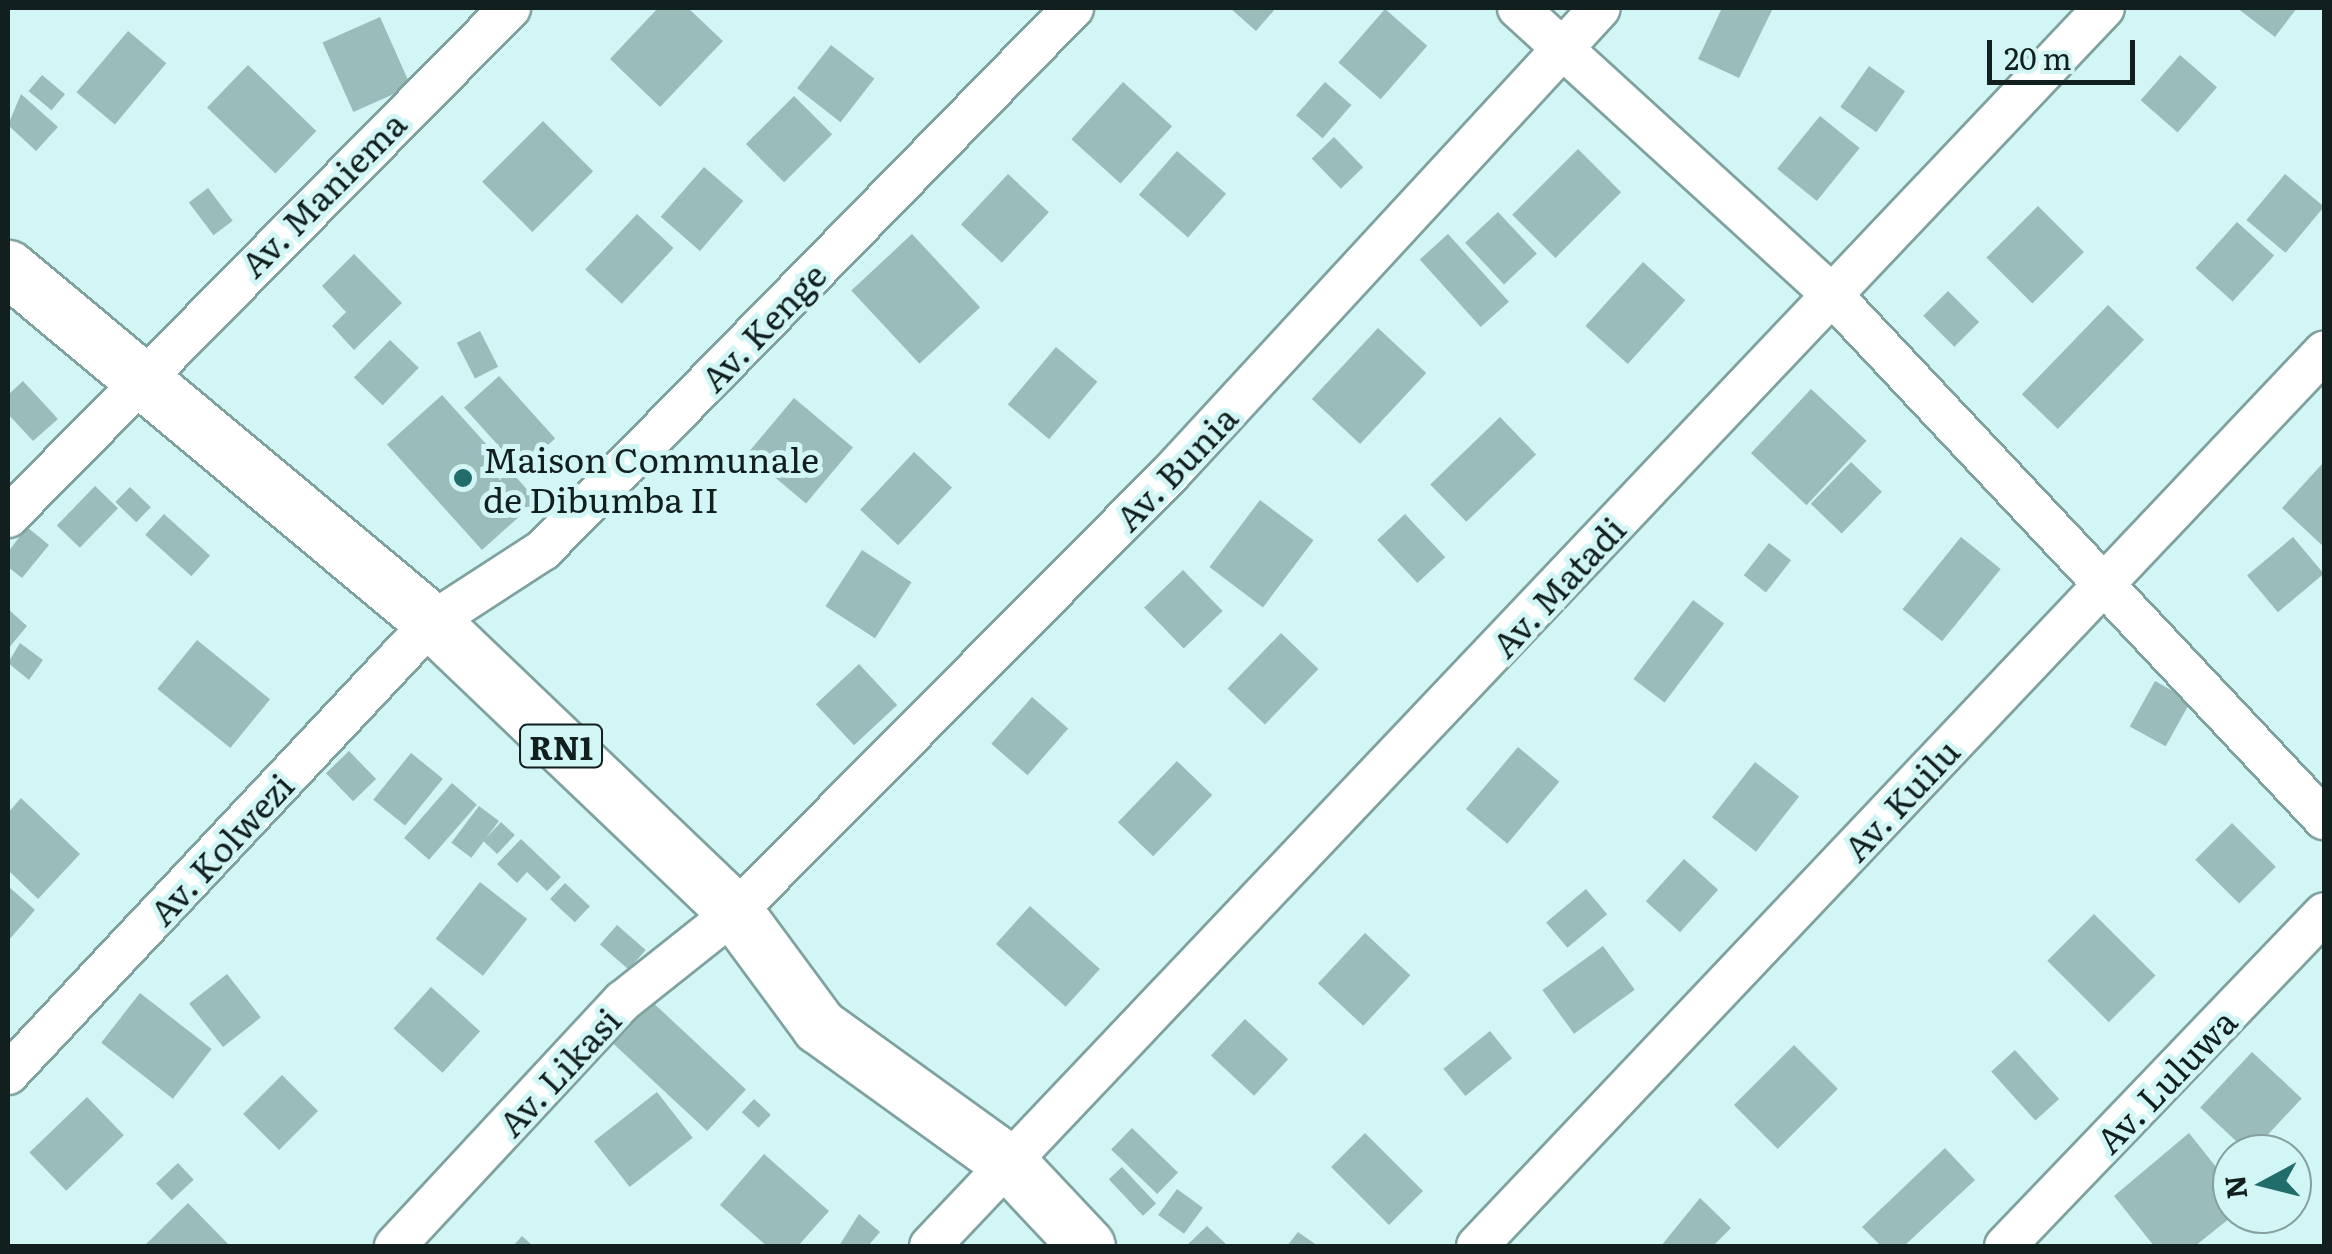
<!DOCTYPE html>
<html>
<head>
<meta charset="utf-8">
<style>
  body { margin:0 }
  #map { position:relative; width:2332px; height:1254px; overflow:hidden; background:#d2f6f5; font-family:Literata,serif }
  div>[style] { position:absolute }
  .building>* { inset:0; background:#9abdbc; transform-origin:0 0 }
  .roads { filter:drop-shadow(2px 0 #7fa1a0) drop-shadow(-2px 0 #7fa1a0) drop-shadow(0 2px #7fa1a0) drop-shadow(0 -2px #7fa1a0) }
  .street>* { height:40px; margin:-20px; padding:0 20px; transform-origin:20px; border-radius:20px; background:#fff }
  .highway>* { height:55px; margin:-27.5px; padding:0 27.5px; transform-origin:27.5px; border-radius:27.5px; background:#fff }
  .dots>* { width:28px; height:28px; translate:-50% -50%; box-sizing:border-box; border:5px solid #d2f6f5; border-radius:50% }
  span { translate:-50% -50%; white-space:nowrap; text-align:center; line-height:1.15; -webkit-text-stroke:10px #d2f6f5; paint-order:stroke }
  .shield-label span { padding:2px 8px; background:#d2f6f5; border:2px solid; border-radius:8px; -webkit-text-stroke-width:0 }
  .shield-label { font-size:32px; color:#111f1e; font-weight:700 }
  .street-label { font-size:35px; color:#111f1e }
  .poi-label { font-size:35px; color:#111f1e }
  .left { translate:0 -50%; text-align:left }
  .frame { position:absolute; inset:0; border:10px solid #111f1e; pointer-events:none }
  .north { position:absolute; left:2212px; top:1134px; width:100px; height:100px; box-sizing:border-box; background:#d2f6f5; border:2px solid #85a09f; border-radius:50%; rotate:263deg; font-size:28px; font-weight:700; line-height:40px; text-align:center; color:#111f1e }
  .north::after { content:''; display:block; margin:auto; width:35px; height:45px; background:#216d6c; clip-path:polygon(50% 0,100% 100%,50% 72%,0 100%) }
  .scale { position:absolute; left:1987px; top:40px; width:148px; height:45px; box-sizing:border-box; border:5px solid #111f1e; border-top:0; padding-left:12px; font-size:30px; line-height:35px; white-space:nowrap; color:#111f1e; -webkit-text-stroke:8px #d2f6f5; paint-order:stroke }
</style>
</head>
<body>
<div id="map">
  <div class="building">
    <div style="clip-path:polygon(658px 8px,688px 8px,723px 41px,660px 107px,610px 59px)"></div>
    <div style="clip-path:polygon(1230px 8px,1276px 8px,1256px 31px)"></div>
    <div style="clip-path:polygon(1722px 8px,1773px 8px,1739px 78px,1698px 59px)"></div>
    <div style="clip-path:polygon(2237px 8px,2297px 8px,2275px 37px)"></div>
    <div style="left:1385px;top:9px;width:56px;height:71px;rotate:41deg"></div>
    <div style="left:380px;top:17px;width:76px;height:63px;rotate:66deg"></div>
    <div style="left:128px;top:31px;width:50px;height:80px;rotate:40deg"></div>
    <div style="left:831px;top:45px;width:55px;height:55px;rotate:38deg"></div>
    <div style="left:2180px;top:55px;width:49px;height:60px;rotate:41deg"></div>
    <div style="left:248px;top:65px;width:95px;height:59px;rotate:44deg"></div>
    <div style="left:1869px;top:66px;width:44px;height:50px;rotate:35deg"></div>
    <div style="left:42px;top:75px;width:30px;height:21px;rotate:40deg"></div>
    <div style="left:1123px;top:82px;width:66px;height:77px;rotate:42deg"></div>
    <div style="left:1325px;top:82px;width:35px;height:44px;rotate:41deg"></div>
    <div style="clip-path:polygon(21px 94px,58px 127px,36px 151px,8px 125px)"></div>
    <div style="left:794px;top:96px;width:54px;height:68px;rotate:45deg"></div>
    <div style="left:1820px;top:116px;width:51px;height:68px;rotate:39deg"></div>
    <div style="left:543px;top:121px;width:71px;height:86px;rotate:45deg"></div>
    <div style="left:1334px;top:137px;width:42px;height:31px;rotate:46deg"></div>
    <div style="left:1578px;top:149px;width:61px;height:93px;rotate:45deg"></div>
    <div style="left:1177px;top:151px;width:65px;height:58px;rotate:41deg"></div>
    <div style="left:704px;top:167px;width:52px;height:66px;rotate:41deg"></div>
    <div style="left:1008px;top:174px;width:56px;height:69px;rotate:43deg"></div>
    <div style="left:2285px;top:174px;width:51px;height:60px;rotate:40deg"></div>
    <div style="left:208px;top:188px;width:41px;height:24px;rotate:53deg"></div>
    <div style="left:2038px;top:206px;width:65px;height:73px;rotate:45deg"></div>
    <div style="left:1498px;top:212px;width:57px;height:45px;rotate:47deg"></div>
    <div style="left:637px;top:214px;width:50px;height:76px;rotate:43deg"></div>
    <div style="left:2237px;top:222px;width:50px;height:62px;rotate:42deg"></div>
    <div style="left:912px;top:234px;width:100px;height:83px;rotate:47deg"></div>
    <div style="left:1448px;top:234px;width:91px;height:38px;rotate:48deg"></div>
    <div style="clip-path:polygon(354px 254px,402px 303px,354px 350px,332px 326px,346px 312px,322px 286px)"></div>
    <div style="left:1643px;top:262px;width:57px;height:86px;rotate:42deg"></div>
    <div style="left:1948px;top:291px;width:44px;height:35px;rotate:45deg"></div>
    <div style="left:2108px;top:305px;width:50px;height:124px;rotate:44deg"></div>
    <div style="left:1378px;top:328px;width:66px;height:97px;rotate:43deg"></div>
    <div style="left:480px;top:331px;width:40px;height:26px;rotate:63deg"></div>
    <div style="left:390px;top:340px;width:40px;height:52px;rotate:44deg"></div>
    <div style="left:1056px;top:347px;width:54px;height:75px;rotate:40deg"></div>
    <div style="left:499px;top:376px;width:84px;height:47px;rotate:48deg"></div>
    <div style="clip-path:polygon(23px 381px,58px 419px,33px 441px,8px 414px,8px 395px)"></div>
    <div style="left:1811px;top:389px;width:76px;height:88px;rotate:43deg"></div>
    <div style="left:442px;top:395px;width:142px;height:74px;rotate:48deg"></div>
    <div style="left:794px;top:398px;width:77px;height:73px;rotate:40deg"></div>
    <div style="left:1500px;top:417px;width:52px;height:97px;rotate:46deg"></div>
    <div style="left:914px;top:452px;width:52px;height:79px;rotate:43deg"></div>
    <div style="left:1851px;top:462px;width:43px;height:58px;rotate:44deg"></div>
    <div style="clip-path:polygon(2322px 464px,2324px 466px,2324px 547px,2282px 508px)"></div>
    <div style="left:95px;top:486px;width:32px;height:55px;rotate:44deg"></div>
    <div style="left:130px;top:487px;width:29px;height:21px;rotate:44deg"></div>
    <div style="left:1260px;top:500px;width:67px;height:84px;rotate:37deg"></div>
    <div style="left:164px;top:514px;width:62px;height:28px;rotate:42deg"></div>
    <div style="left:1405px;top:514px;width:59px;height:38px;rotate:47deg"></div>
    <div style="clip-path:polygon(27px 527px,49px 545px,22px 578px,8px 567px,8px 552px)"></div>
    <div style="left:1961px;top:537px;width:51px;height:93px;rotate:39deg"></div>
    <div style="left:2293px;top:537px;width:48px;height:60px;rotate:50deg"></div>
    <div style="left:1769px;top:543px;width:28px;height:41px;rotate:38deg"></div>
    <div style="left:862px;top:550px;width:59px;height:67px;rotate:33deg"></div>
    <div style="left:1183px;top:570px;width:57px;height:54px;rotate:46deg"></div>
    <div style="left:1693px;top:600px;width:39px;height:99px;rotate:37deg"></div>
    <div style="clip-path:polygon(8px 609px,27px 626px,8px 649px)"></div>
    <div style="left:1281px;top:633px;width:52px;height:77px;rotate:44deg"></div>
    <div style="left:197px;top:640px;width:94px;height:63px;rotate:39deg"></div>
    <div style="clip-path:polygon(20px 643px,43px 660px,29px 680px,8px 663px)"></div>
    <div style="left:859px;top:664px;width:56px;height:59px;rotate:47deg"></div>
    <div style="left:2155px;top:681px;width:41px;height:52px;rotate:29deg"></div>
    <div style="left:1032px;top:697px;width:48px;height:62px;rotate:41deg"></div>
    <div style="left:1518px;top:747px;width:54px;height:81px;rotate:40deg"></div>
    <div style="left:349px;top:751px;width:39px;height:32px;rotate:46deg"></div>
    <div style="left:411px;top:753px;width:41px;height:60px;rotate:39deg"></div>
    <div style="left:1177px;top:761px;width:49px;height:85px;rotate:44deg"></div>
    <div style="left:1755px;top:762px;width:56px;height:70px;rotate:38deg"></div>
    <div style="left:452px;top:783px;width:33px;height:73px;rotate:41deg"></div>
    <div style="clip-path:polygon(21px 798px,80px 854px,38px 899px,8px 870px,8px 813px)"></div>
    <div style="left:479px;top:806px;width:25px;height:46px;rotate:37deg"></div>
    <div style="left:501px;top:822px;width:19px;height:26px;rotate:43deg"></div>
    <div style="left:2232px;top:823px;width:62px;height:52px;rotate:45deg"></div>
    <div style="clip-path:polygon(521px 839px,561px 877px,547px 891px,527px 872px,517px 883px,497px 864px)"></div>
    <div style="left:1684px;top:859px;width:46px;height:57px;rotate:42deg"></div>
    <div style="left:480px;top:882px;width:60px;height:72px;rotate:38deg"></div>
    <div style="left:565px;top:883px;width:34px;height:22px;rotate:43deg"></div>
    <div style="clip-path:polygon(8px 886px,35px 910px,8px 941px)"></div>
    <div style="left:1586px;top:889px;width:33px;height:52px;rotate:50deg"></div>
    <div style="left:1030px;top:906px;width:94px;height:51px;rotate:42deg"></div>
    <div style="left:2094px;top:914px;width:87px;height:66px;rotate:45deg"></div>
    <div style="left:617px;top:925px;width:38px;height:26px;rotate:41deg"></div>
    <div style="left:1365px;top:933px;width:62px;height:69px;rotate:43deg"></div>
    <div style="left:1603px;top:946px;width:54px;height:75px;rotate:54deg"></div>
    <div style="left:227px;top:974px;width:55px;height:48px;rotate:52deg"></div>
    <div style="left:431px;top:987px;width:66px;height:56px;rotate:42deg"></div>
    <div style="left:140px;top:993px;width:91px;height:63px;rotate:38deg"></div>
    <div style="left:648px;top:998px;width:134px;height:57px;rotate:43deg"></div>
    <div style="left:1245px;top:1019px;width:59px;height:50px;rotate:43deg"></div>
    <div style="left:1490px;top:1031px;width:35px;height:60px;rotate:51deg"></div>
    <div style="left:1794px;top:1045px;width:62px;height:85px;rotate:45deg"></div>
    <div style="left:2015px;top:1050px;width:66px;height:32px;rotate:48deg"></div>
    <div style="left:2252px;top:1052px;width:68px;height:76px;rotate:43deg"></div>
    <div style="left:282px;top:1075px;width:51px;height:55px;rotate:45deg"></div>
    <div style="left:657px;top:1092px;width:58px;height:80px;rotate:52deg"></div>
    <div style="left:87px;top:1097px;width:53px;height:80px;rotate:46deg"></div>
    <div style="left:754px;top:1099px;width:23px;height:18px;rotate:43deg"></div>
    <div style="left:1132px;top:1128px;width:64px;height:30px;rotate:44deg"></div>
    <div style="left:1365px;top:1133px;width:82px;height:48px;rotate:45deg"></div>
    <div style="clip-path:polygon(2189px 1133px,2232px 1187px,2235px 1214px,2195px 1246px,2154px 1246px,2114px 1196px)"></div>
    <div style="clip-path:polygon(1945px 1148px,1975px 1180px,1904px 1246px,1881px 1246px,1862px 1227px)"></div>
    <div style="clip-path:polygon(764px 1154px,829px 1211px,798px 1246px,767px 1246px,720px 1205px)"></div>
    <div style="left:178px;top:1163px;width:23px;height:30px;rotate:47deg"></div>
    <div style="left:1122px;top:1167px;width:50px;height:18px;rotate:47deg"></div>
    <div style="left:1177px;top:1189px;width:32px;height:32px;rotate:36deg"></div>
    <div style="clip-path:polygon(1700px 1198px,1731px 1228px,1713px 1246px,1661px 1246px)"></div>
    <div style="clip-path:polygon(188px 1203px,230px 1246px,144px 1246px)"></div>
    <div style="clip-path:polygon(859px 1214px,880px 1232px,868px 1246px,839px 1246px)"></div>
    <div style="clip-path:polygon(1207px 1226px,1228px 1246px,1186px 1246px)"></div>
    <div style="clip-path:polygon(1298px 1232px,1318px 1246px,1287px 1246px)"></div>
    <div style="clip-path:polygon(522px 1236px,533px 1246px,513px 1246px)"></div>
  </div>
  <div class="roads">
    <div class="street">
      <div style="left:1518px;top:8px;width:425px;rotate:42.4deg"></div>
      <div style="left:1832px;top:295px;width:719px;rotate:46.8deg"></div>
      <div style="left:8px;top:517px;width:715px;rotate:-45.4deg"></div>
      <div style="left:8px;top:1074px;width:620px;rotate:-46.83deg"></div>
      <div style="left:432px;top:622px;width:132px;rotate:-33deg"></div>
      <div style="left:543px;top:550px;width:758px;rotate:-45.64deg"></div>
      <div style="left:395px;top:1246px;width:335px;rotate:-47.1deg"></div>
      <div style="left:623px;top:1001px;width:143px;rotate:-38.5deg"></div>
      <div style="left:735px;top:912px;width:616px;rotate:-45.2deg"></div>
      <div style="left:1169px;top:475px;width:635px;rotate:-47.3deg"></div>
      <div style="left:930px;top:1246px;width:1706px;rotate:-46.52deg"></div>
      <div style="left:1477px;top:1246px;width:1232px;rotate:-46.55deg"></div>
      <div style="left:2005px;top:1246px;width:461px;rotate:-46.2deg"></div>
    </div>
    <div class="highway">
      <div style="left:8px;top:268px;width:552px;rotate:39.86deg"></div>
      <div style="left:432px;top:622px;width:419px;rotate:43.7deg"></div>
      <div style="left:735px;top:912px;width:142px;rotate:53.6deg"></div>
      <div style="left:819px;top:1026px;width:236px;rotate:35.8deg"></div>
      <div style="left:1010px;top:1164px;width:112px;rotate:46.8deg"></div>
    </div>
  </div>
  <div class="dots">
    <div style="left:463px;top:478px;background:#216d6c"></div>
  </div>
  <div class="shield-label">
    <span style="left:561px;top:746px">RN1</span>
  </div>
  <div class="street-label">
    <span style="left:322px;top:193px;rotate:-45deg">Av. Maniema</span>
    <span style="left:762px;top:326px;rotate:-46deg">Av. Kenge</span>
    <span style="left:1175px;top:467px;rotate:-46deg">Av. Bunia</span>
    <span style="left:1557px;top:586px;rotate:-47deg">Av. Matadi</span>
    <span style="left:1900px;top:799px;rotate:-47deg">Av. Kuilu</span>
    <span style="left:220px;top:848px;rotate:-47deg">Av. Kolwezi</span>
    <span style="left:558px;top:1071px;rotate:-47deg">Av. Likasi</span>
    <span style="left:2165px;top:1080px;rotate:-46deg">Av. Luluwa</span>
  </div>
  <div class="poi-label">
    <span class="left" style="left:483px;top:478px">Maison Communale<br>de Dibumba II</span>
  </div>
  <div class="frame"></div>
  <div class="north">N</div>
  <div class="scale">20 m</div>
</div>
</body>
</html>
